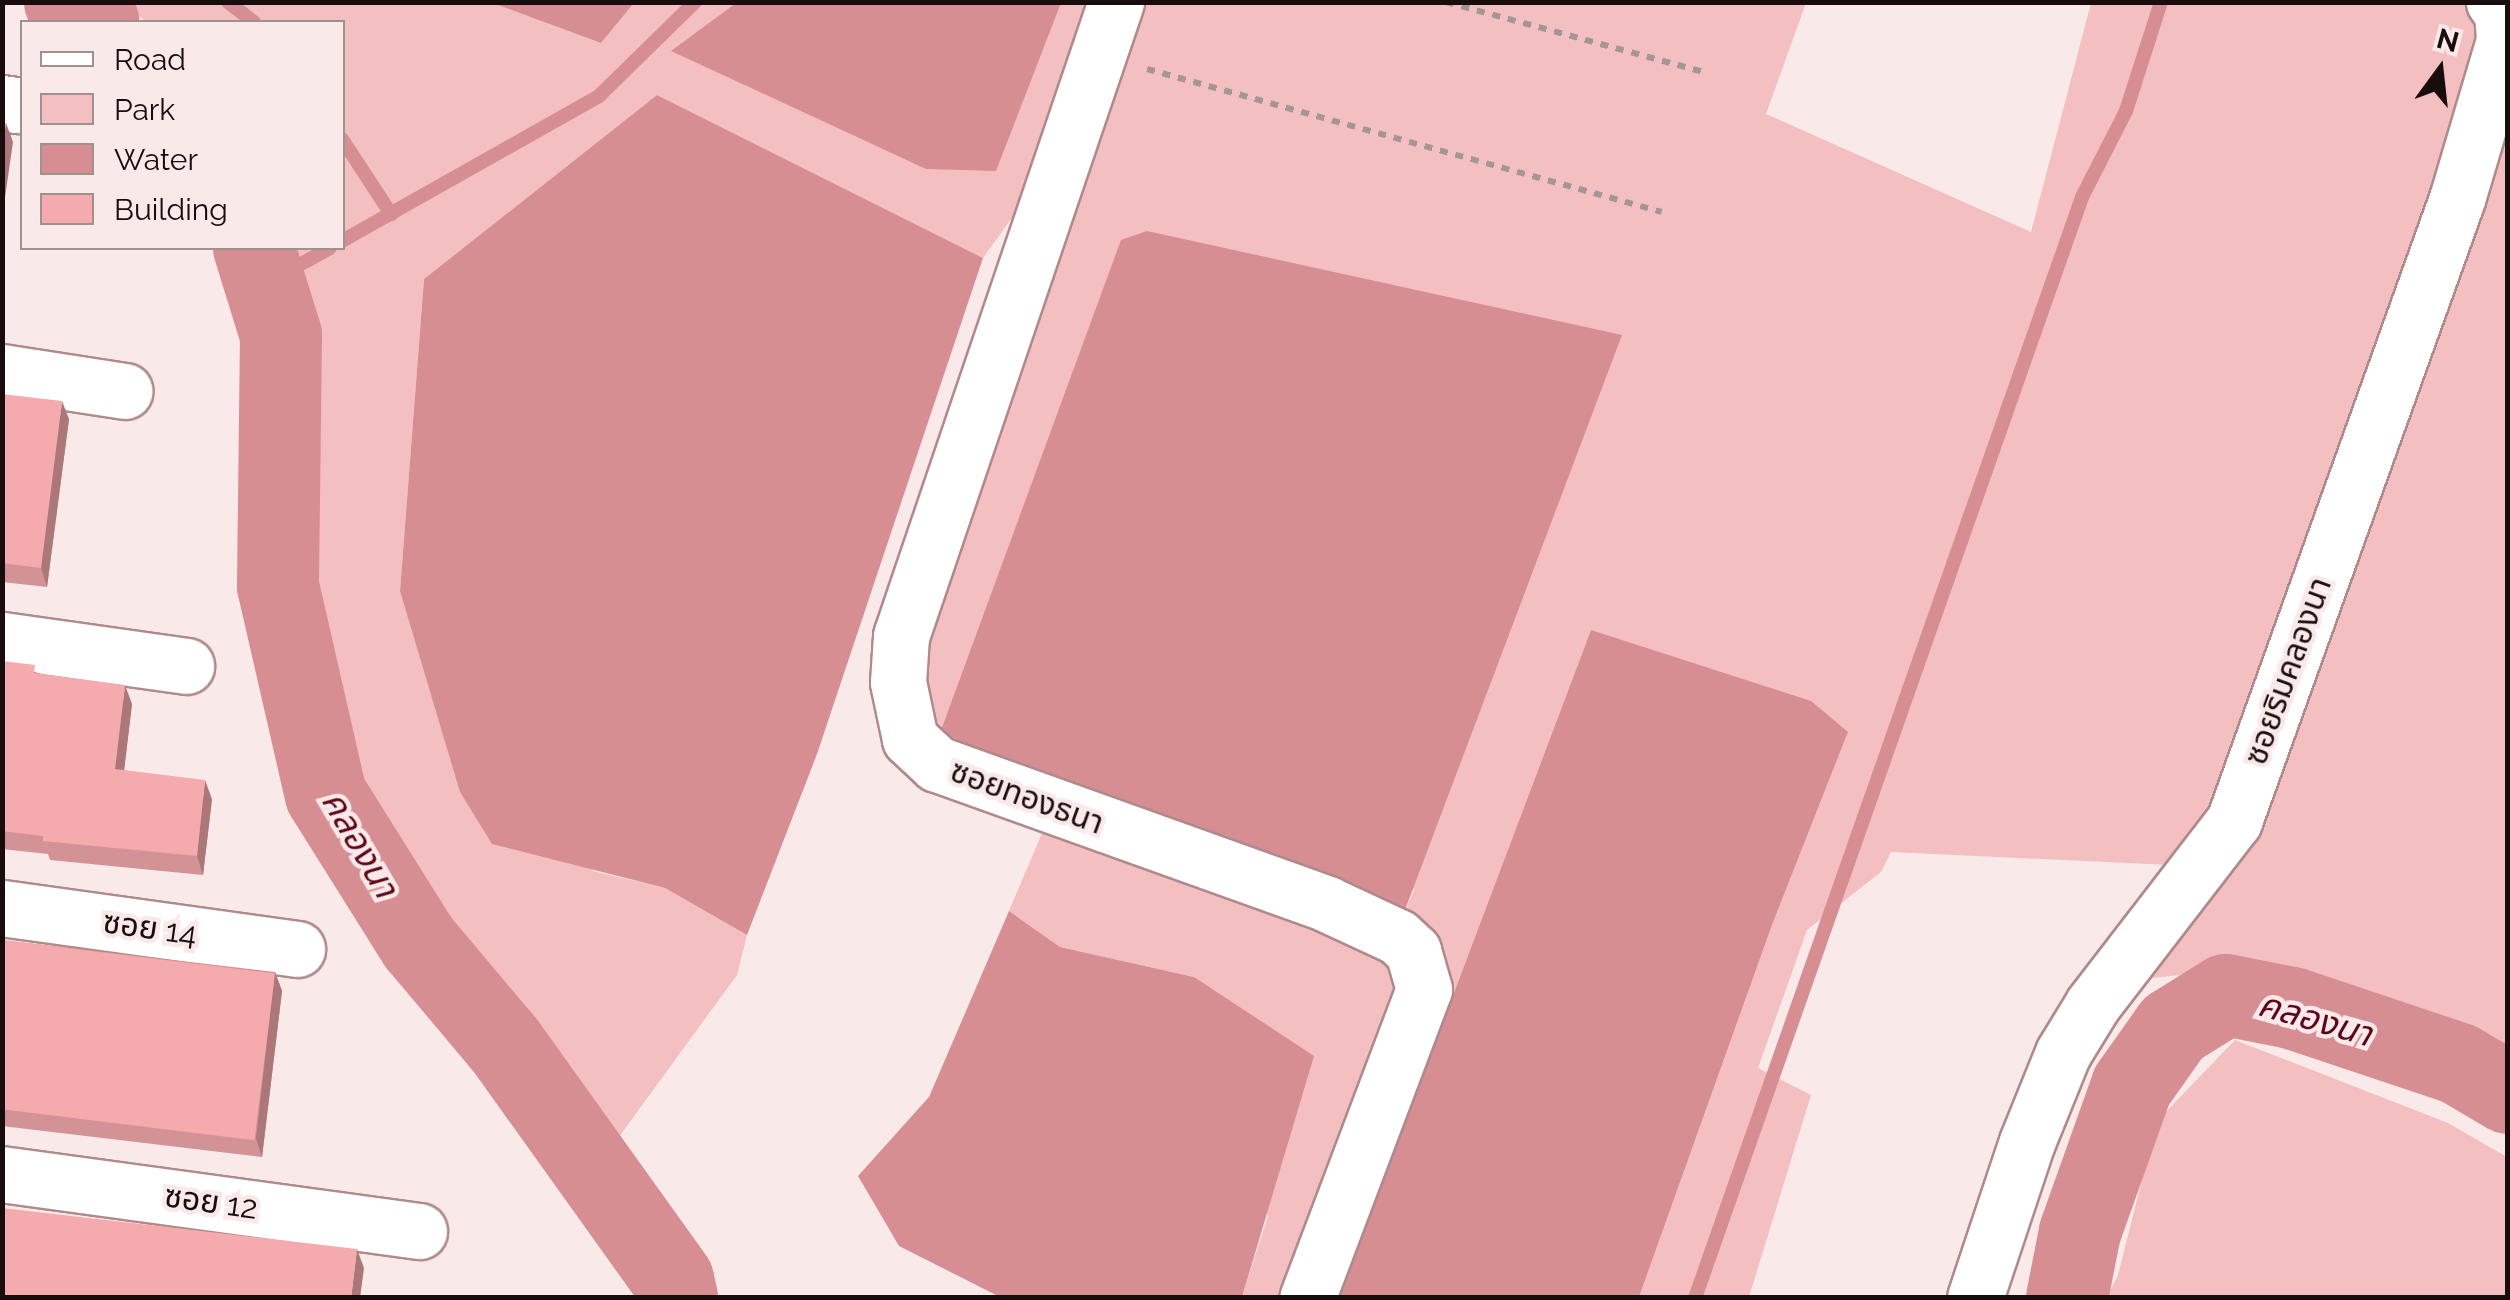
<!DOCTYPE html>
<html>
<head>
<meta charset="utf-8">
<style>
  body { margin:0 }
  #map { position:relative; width:2510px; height:1300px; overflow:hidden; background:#fae9e9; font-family:Raleway,"Noto Sans Thai",sans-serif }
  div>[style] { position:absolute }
  .green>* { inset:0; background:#f4bfc1 }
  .water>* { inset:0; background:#d78e92 }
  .stream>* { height:14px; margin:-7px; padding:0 7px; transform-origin:7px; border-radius:7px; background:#d78e92 }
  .river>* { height:82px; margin:-41px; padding:0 41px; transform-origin:41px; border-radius:41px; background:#d78e92 }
  .path>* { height:6px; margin-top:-3px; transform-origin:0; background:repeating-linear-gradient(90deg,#a59595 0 8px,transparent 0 16px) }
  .roads { filter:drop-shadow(2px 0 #b08a8b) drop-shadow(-2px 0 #b08a8b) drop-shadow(0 2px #b08a8b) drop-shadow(0 -2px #b08a8b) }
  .minor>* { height:55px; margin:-27.5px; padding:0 27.5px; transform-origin:27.5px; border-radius:27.5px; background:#fff }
  .wall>* { inset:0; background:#d39295 }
  .shaded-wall>* { inset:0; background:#ac7779 }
  .building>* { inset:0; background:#f5aaad; transform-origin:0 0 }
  span { translate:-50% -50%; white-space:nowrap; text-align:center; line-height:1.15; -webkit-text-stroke:9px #fae9e9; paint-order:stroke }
  .street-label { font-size:32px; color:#190c0c }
  .water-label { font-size:35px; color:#5e051a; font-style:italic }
  .frame { position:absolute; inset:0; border:5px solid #190c0c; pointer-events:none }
  .legend { position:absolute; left:20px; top:20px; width:325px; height:230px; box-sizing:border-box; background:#fae9e9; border:2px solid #a09191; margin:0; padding:12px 18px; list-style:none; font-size:30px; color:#190c0c }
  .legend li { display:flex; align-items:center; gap:20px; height:50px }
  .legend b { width:50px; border:2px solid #a09191 }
  .north { position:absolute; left:2390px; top:20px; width:100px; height:100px; -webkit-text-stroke:8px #fae9e9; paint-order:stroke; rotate:15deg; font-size:28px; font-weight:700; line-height:40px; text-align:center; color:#190c0c }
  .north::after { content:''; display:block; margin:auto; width:35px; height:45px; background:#190c0c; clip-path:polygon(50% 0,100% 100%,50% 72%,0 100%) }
</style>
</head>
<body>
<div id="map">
  <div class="green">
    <div style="clip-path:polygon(123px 3px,492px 3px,601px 43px,634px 3px,736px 3px,672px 51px,995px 171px,1061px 3px,1094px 3px,1019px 208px,983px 258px,657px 95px,424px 279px,400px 591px,593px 871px,665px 888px,747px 935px,737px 975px,613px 1145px,523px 1036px,415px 889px,339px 772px,320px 688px,309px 584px,315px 325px,285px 248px,342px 248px,342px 22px,146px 22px)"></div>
    <div style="clip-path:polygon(1143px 3px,1806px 3px,1766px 114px,2031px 232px,2091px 3px,2507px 3px,2507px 1068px,2425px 1020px,2285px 976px,2205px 972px,2145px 979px,2178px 923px,2233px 868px,1891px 852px,1881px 872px,1807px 930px,1758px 1068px,1811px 1095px,1749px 1297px,1639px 1297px,1772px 925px,1848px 732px,1591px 630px,1339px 1297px,1242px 1297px,1268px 1216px,1194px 977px,1060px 947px,1009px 911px,1045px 826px,1280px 909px,1383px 963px,1414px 890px,1122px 240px,941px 730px,923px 719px,916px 658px)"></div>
    <div style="clip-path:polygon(2235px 1040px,2448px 1123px,2507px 1157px,2507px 1297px,2107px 1297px,2118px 1275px,2157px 1121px)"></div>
  </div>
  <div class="water">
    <div style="clip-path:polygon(492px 3px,634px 3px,601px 43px)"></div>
    <div style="clip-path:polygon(736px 3px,737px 2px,1061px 3px,996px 171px,926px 169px,671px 51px)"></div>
    <div style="clip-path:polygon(657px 95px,983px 258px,817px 754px,747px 935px,665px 888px,492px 844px,460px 792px,400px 591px,424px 279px)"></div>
    <div style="clip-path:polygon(1147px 231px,1622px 335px,1402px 918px,983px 756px,941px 730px,1121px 240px)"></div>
    <div style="clip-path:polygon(1591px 630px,1811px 701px,1848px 732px,1772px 925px,1639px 1297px,1339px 1297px)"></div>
    <div style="clip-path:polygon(1009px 911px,1060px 947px,1194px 977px,1314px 1056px,1242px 1297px,1000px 1297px,899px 1246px,858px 1176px,929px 1097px)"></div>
  </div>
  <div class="stream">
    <div style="left:228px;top:2px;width:33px;rotate:38deg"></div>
    <div style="left:342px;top:139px;width:90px;rotate:56.8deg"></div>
    <div style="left:342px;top:241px;width:295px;rotate:-29.4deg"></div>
    <div style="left:599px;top:96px;width:134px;rotate:-44.4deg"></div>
    <div style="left:265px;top:284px;width:74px;rotate:-29deg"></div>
    <div style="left:1695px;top:1298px;width:1167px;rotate:-70.63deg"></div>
    <div style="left:2082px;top:197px;width:97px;rotate:-62.9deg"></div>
    <div style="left:2126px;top:111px;width:114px;rotate:-72.2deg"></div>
  </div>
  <div class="river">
    <div style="left:65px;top:2px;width:39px;rotate:31deg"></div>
    <div style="left:254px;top:248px;width:91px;rotate:72.8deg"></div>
    <div style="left:281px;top:335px;width:251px;rotate:90.7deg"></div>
    <div style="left:278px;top:586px;width:214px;rotate:77.1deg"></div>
    <div style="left:326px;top:795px;width:175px;rotate:57.9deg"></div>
    <div style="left:419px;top:943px;width:133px;rotate:49.9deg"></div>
    <div style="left:505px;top:1045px;width:289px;rotate:54.4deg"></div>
    <div style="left:673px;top:1280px;width:18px;rotate:77deg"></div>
    <div style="left:2067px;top:1298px;width:67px;rotate:-78.9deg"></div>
    <div style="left:2080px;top:1232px;width:155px;rotate:-70.4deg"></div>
    <div style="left:2132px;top:1086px;width:71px;rotate:-54.7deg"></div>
    <div style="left:2173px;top:1028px;width:62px;rotate:-31.9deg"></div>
    <div style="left:2226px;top:995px;width:67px;rotate:11.1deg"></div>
    <div style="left:2292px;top:1008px;width:176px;rotate:18.5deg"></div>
    <div style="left:2459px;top:1064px;width:57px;rotate:30.6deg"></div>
  </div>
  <div class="path">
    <div style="left:1446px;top:2px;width:266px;rotate:15.2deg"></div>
    <div style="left:1147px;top:69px;width:534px;rotate:15.52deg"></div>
  </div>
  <div class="roads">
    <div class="minor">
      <div style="left:1116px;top:2px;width:669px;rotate:108.73deg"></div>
      <div style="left:901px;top:636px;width:46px;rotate:93.7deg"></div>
      <div style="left:898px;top:682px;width:58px;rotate:78.1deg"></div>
      <div style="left:910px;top:739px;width:37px;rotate:43deg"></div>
      <div style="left:937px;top:764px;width:414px;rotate:19.7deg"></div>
      <div style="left:1327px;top:904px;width:78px;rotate:24.9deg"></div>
      <div style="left:1398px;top:937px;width:21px;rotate:43deg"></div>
      <div style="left:1413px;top:951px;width:40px;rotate:74deg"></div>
      <div style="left:1424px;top:989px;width:330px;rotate:110.7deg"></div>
      <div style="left:2px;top:103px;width:15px;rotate:8deg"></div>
      <div style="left:2px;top:372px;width:124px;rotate:8.8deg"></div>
      <div style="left:2px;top:640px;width:186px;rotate:8deg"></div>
      <div style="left:2px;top:908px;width:298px;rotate:7.9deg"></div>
      <div style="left:2px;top:1174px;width:421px;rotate:7.8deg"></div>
      <div style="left:1975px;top:1298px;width:164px;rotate:-71.6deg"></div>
      <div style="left:2027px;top:1142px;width:96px;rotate:-68deg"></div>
      <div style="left:2063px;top:1053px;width:57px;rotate:-58.5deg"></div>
      <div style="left:2093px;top:1004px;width:231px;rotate:-52.4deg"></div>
      <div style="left:2234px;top:821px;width:661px;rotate:-70.28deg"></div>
      <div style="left:2457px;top:199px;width:166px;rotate:-73.5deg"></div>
      <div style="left:2504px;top:40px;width:27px;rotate:-94deg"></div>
      <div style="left:2502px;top:13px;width:14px;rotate:-126deg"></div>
    </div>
  </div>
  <div class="wall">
    <div style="clip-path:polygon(2px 394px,69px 419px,47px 587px,2px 582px)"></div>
    <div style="clip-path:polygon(2px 661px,132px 704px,124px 770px,212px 799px,203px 875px,50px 860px,48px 854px,2px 849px)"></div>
    <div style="clip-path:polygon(2px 940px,275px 972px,282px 991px,262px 1157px,2px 1126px)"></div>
  </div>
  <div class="shaded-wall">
    <div style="clip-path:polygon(6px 123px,13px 142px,2px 218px,2px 148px)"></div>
    <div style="clip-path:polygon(62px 401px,69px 419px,47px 587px,41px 568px)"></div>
    <div style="clip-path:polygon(125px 685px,132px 704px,122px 788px,115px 769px)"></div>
    <div style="clip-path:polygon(205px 780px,212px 799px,203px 875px,197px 856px)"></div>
    <div style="clip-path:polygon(275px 972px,282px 991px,262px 1157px,256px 1138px)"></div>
    <div style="clip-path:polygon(357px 1249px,364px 1268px,360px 1298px,351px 1298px)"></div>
  </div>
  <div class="building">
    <div style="clip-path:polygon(2px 123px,6px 123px,2px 148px)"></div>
    <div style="clip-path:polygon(2px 394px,62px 401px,41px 568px,2px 563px)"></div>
    <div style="clip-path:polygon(2px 661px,35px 665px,34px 673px,125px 685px,115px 769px,205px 780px,197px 856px,43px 841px,43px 836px,2px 831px)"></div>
    <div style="left:2px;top:940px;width:275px;height:168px;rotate:7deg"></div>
    <div style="clip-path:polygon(2px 1208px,357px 1249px,351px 1298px,2px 1298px)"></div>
  </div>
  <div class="street-label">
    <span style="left:2288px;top:671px;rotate:-70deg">ซอยริมคลองนา</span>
    <span style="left:1027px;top:797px;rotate:20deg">ซอยทองธนา</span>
    <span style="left:150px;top:928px;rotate:8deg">ซอย 14</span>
    <span style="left:211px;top:1202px;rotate:8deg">ซอย 12</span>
  </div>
  <div class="water-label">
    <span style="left:360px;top:844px;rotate:60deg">คลองนา</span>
    <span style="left:2315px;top:1019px;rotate:16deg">คลองนา</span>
  </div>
  <div class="frame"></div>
  <ul class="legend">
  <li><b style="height:12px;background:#fff"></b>Road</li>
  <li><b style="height:28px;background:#f4bfc1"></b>Park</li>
  <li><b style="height:28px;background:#d78e92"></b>Water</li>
  <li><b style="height:28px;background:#f5aaad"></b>Building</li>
  </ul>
  <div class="north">N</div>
</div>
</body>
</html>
